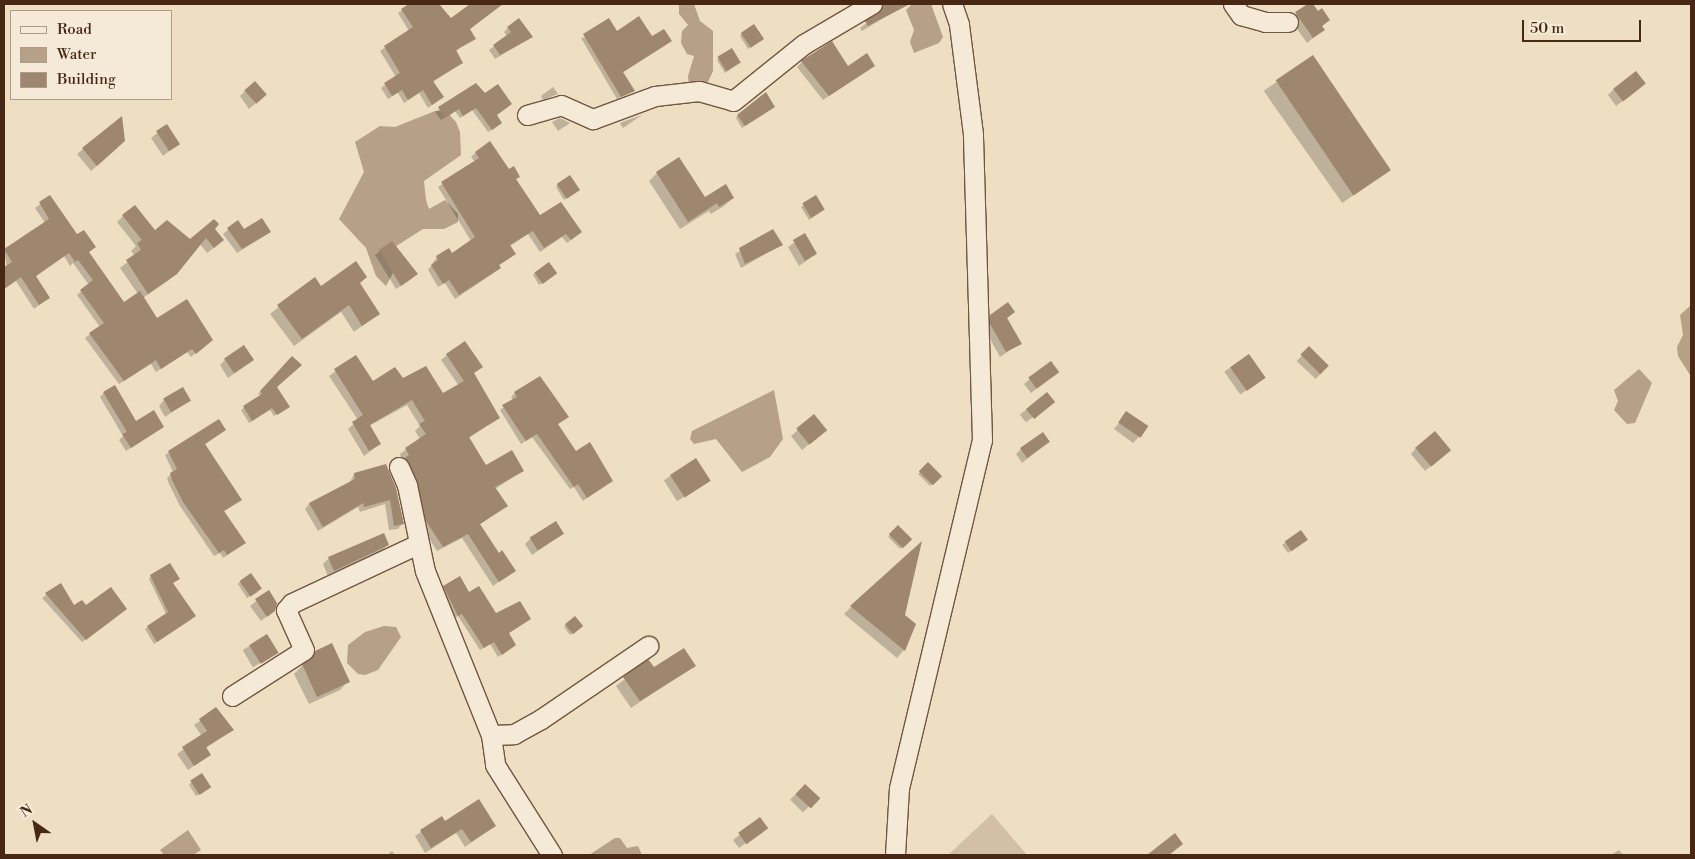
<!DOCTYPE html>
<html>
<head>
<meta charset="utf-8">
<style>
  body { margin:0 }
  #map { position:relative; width:1695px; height:859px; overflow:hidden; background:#eedec2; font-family:"Libre Bodoni",serif }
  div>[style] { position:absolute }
  .green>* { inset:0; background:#d2bfa4 }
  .water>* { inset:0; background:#b6a087 }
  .shadow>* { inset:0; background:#0003; transform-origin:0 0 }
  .building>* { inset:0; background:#9e876e; transform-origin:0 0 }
  .roads { filter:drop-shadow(1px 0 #725640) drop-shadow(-1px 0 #725640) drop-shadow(0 1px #725640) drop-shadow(0 -1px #725640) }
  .street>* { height:19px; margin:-9.5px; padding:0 9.5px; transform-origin:9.5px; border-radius:9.5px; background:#f4ead7 }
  span { translate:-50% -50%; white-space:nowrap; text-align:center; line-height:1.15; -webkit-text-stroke:4.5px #f4ead7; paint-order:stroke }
  .frame { position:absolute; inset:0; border:5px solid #482814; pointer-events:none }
  .legend { position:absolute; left:10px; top:10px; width:162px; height:90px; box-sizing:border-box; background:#f4ead7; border:1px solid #af9c89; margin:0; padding:6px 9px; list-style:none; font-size:15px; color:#482814 }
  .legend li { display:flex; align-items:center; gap:10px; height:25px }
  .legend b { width:25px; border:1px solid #af9c89 }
  .north { position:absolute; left:10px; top:799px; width:50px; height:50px; -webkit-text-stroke:4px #f4ead7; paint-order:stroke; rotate:327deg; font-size:14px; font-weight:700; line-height:20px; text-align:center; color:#482814 }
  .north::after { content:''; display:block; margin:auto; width:18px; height:22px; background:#482814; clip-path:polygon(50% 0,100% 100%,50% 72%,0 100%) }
  .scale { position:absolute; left:1522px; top:20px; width:119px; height:22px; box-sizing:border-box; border:2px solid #482814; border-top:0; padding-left:6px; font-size:15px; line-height:18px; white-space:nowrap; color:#482814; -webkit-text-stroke:4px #f4ead7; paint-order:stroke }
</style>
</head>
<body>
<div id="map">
  <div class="green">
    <div style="clip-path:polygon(992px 814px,1027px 855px,948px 855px)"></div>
  </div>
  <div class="water">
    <div style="clip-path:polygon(679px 4px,694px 4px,700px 21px,713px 31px,713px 71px,708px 82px,698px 86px,689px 87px,688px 76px,694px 56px,687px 54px,681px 43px,682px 31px,688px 25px,679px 14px)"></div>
    <div style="clip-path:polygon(912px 4px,931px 4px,943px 37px,939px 43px,914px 53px,910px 42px,914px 30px,906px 10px)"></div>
    <div style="clip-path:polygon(435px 111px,446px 111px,456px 122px,460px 132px,461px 155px,424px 181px,426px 200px,429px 209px,445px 200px,458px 214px,458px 222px,444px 229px,423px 229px,390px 250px,387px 258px,393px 273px,386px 286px,376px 276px,366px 248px,339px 219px,364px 172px,355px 142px,380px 126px,395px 127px)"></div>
    <div style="clip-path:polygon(1691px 305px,1691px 375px,1690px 375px,1678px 356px,1677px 347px,1683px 335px,1680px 315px)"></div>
    <div style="clip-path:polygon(1639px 369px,1652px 383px,1635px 423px,1627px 424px,1614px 410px,1618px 401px,1614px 390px)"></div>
    <div style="clip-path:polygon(774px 390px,783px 439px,770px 457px,742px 472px,716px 439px,694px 444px,690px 439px,692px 431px)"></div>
    <div style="clip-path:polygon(384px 626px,396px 627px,401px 637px,378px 670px,365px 675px,358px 674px,347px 663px,348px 645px,365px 632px)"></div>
    <div style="clip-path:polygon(188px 830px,201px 850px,193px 855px,164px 855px,160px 850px)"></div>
    <div style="clip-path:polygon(615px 838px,620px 838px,627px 848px,638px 846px,642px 855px,589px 855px)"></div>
  </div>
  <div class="shadow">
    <div style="clip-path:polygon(411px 4px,439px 4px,451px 20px,472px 4px,493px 4px,496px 8px,469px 30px,474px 38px,456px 51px,461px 63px,433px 82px,439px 100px,428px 108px,419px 93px,404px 103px,398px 93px,388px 99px,381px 88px,396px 77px,380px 51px,409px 31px,398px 13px)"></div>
    <div style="clip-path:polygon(883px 4px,898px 4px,900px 8px,862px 31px,860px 28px,877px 15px)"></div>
    <div style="clip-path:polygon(1310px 4px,1329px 20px,1321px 27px,1323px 30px,1307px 43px,1290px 19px)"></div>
    <div style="clip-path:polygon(508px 28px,532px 37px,495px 59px,489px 50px,507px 36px,504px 32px)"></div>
    <div style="clip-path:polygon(617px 33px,667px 44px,622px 73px,634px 91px,617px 99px,581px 38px)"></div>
    <div style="clip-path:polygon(742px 34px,760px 41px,748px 49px,740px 36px)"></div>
    <div style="left:1312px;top:57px;width:137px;height:59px;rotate:55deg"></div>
    <div style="clip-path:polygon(719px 58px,737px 65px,725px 73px,717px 60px)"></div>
    <div style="clip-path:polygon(802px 62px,848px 67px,874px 66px,823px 100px,797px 67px)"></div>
    <div style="clip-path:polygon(476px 84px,496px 115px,498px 126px,488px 132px,472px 110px,460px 118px,455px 111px,441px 120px,435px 112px)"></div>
    <div style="clip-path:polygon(553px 87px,558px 94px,543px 100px,541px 96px)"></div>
    <div style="clip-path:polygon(1614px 89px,1639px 89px,1616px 106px,1608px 95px)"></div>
    <div style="clip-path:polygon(245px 91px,265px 95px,249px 109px,240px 96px)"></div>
    <div style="clip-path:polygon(771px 109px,742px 128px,736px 118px,738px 115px)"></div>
    <div style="clip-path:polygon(642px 115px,623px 128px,620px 124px,622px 122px)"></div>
    <div style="clip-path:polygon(121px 118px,118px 147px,91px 171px,77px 154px)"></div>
    <div style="clip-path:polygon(560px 118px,570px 123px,558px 131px,552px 122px)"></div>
    <div style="clip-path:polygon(166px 126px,178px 144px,163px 156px,151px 138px)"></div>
    <div style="clip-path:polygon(475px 153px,518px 177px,515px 180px,539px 217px,581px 232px,567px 243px,562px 237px,540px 252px,528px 234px,510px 246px,515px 254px,498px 266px,495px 272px,455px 299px,445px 283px,438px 287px,428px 270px,437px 257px,448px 250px,452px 255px,471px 241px,438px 187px,475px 162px,471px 157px)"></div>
    <div style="clip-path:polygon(657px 173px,704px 198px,733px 198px,724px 206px,711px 214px,709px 211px,680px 229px,649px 181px)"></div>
    <div style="clip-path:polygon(558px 185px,576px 192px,564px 200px,556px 187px)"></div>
    <div style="clip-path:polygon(50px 197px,77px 236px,95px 247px,88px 253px,124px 304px,138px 294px,120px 268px,135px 256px,131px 251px,136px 246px,117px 222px,123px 216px,134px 207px,155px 232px,190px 241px,213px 229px,216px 246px,207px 253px,200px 244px,169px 280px,143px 298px,157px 320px,206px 344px,191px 357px,187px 352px,156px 372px,151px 364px,119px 384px,85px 338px,100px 327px,77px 295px,89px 285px,73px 263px,70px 266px,64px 256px,35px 277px,48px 298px,34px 309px,16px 281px,4px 289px,4px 269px,7px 266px,4px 251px,45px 223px,35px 208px)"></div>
    <div style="clip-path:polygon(815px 197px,821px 212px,809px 220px,801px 207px)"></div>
    <div style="clip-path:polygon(237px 222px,244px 231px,270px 232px,237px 253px,223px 234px)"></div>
    <div style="clip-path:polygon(772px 231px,781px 245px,741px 268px,735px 254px)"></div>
    <div style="clip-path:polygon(805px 235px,816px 254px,799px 266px,788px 247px)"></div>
    <div style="clip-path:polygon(380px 251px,413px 278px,396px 289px,375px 255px)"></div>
    <div style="clip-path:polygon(535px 273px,553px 276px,539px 285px,533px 275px)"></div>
    <div style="clip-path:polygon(314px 279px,321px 288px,359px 284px,378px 314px,354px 332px,341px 312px,294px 346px,270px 314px)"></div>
    <div style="clip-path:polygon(1014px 312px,1006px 319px,1020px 343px,1000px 357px,985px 330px,984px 322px,990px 316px)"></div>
    <div style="left:1309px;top:348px;width:26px;height:18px;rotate:43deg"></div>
    <div style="clip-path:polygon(447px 355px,481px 367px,473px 374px,498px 418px,469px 438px,485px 467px,523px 471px,495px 489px,506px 506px,479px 525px,498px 554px,514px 571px,493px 586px,462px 538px,437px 551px,421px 526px,400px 454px,420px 439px,415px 431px,420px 426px,407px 405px,369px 426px,380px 444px,364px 456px,348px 429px,358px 420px,329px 376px,356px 356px,373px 383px,402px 380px,442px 395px,459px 386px,441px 360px)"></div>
    <div style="left:1248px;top:355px;width:28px;height:29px;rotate:55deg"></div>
    <div style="clip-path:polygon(292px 358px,276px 387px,286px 409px,274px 416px,270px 410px,249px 423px,241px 410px,261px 396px,258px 394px)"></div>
    <div style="clip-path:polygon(225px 360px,253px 360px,228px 378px,220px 365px)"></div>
    <div style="clip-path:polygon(1058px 372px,1031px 393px,1024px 384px,1030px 379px)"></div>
    <div style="clip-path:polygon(104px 393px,136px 423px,163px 427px,126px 451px,119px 440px,123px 436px,100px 397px)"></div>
    <div style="clip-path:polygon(515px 393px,564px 420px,557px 424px,576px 453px,611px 481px,583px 501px,574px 487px,570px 489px,532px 437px,521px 444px,500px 410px,513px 400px,511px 397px)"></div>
    <div style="left:1047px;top:394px;width:10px;height:34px;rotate:53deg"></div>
    <div style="clip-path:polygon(164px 400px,190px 400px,165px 417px,159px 406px)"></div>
    <div style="clip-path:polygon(1127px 413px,1139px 437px,1133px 443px,1114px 429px)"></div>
    <div style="clip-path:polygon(814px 416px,820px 435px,802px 450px,791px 436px)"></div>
    <div style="clip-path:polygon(218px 421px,224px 430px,204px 445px,240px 500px,223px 512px,245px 543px,223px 558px,220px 553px,214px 556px,180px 506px,169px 484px,167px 478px,173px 472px,165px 455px)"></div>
    <div style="clip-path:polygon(1049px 442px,1022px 463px,1016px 454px,1021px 449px)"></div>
    <div style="clip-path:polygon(1416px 448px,1444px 455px,1425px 471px,1411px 454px)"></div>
    <div style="left:696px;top:460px;width:25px;height:38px;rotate:58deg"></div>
    <div style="left:928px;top:464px;width:17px;height:14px;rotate:45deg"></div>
    <div style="clip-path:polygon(385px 465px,402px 524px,398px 529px,389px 530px,385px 504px,360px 512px,358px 507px,318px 531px,305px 509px,309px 504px,350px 482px,354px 474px)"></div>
    <div style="left:898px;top:527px;width:17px;height:14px;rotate:45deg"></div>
    <div style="clip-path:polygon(1300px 532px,1304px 542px,1288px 553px,1282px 545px)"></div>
    <div style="clip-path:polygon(563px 534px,532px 555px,525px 544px,530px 539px)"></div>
    <div style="clip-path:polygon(387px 545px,382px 551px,328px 576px,323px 564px,329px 558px)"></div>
    <div style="clip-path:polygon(151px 576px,172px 583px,192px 619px,154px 644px,145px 629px,166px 614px,149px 579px)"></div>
    <div style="clip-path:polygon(240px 582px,258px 592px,247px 598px,238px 584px)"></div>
    <div style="clip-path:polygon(61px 585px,74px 606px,121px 612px,82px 642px,42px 598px)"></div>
    <div style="clip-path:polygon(444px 587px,469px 594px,496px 614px,529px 619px,508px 634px,515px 645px,498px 657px,490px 644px,480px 650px,458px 616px,455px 618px,441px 591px)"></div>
    <div style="clip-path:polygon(268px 592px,271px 613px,261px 621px,250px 606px)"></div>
    <div style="clip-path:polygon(851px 607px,904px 616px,904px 650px,897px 658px,844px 614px)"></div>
    <div style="clip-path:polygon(566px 625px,579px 628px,570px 635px,564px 627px)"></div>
    <div style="left:267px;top:636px;width:20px;height:28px;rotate:60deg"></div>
    <div style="clip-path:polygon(316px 652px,348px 681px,340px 690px,309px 704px,294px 674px)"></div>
    <div style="clip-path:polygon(648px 661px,654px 669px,694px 666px,631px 708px,616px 686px)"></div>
    <div style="clip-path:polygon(216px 709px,232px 730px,206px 748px,210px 754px,188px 770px,177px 754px,202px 736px,194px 725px)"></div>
    <div style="clip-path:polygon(191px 782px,207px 789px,196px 796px,189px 785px)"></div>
    <div style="left:805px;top:785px;width:18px;height:21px;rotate:45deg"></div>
    <div style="clip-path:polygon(441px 818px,445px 823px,495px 826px,465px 847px,456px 833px,425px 853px,415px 836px)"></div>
    <div style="clip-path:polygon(760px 819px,760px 833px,739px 848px,733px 840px)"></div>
    <div style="clip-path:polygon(1619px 850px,1623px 855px,1611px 855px)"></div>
    <div style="clip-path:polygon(392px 851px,395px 855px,387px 855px)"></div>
  </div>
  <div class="building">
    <div style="clip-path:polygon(409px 4px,439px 4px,451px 18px,470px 4px,503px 4px,470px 29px,476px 39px,456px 50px,463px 63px,433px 81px,444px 97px,432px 105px,423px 90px,408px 100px,402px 90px,392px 96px,384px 83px,400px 73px,384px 46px,413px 27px,401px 9px)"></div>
    <div style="clip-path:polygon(883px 4px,910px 4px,868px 26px,865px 21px,878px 13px)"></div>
    <div style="clip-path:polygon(1308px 4px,1313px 4px,1318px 11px,1322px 8px,1330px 20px,1322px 26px,1325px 30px,1313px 38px,1295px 12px)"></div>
    <div style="clip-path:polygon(639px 16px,652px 36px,664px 29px,672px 41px,623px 72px,635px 91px,621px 97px,583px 34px,609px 18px,617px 31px)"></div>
    <div style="clip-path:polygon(519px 18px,533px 37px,500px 55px,493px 45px,511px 32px,507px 27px)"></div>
    <div style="left:754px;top:24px;width:18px;height:16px;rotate:56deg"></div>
    <div style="clip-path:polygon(832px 41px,848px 66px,867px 53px,875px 66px,829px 96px,801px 61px)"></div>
    <div style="left:732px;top:48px;width:17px;height:17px;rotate:59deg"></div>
    <div style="left:1313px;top:55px;width:139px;height:45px;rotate:56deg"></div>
    <div style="left:1636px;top:71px;width:16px;height:29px;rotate:52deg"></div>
    <div style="left:255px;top:81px;width:18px;height:14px;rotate:49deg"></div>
    <div style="clip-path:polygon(476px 83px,485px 93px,498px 84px,512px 104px,497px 115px,502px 123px,492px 130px,476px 108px,463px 116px,459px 109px,445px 118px,438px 107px)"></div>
    <div style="clip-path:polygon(766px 92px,775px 107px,745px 126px,737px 115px)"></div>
    <div style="clip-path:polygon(122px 116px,125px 141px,97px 166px,82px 148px)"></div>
    <div style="left:167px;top:124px;width:24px;height:13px;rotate:57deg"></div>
    <div style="clip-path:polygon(490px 141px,509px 169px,514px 166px,520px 177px,516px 179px,540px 215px,561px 202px,582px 232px,571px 240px,566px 234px,544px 248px,533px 231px,510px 245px,516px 254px,499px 265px,501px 268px,459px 295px,449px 280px,443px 284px,431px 265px,438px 260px,436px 256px,449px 248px,452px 253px,475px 237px,441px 182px,479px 158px,475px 152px)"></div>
    <div style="clip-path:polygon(679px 157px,705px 197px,726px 184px,734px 198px,719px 207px,717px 203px,688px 222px,656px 172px)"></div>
    <div style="left:570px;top:175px;width:18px;height:16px;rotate:56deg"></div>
    <div style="clip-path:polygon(50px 195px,77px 234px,84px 230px,96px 247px,89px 252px,124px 302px,140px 291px,157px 318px,187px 299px,213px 340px,196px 354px,192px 349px,161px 369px,156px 360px,124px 381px,89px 333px,104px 323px,80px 290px,93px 280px,78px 260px,75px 262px,69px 253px,36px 276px,50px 298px,39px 305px,21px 277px,4px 289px,4px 267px,12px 262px,4px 249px,49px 219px,39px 202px)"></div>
    <div style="left:816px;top:195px;width:17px;height:16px;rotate:59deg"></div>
    <div style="clip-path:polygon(135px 205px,155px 230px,167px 220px,190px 239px,214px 219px,219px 224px,215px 229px,224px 240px,214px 248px,206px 238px,177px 274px,148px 294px,126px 260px,141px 250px,137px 243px,142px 240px,122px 215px)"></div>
    <div style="clip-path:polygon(262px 218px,271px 232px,242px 249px,227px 228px,238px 220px,244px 229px)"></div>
    <div style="clip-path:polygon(773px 229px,783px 245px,745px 264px,739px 248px)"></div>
    <div style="left:805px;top:233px;width:24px;height:14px;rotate:60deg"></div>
    <div style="clip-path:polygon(392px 241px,418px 274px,401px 286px,379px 250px)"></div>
    <div style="clip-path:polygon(356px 261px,367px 277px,360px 283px,380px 314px,362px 326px,349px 305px,302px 339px,277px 305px,315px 277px,321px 286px)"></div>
    <div style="left:549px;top:262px;width:14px;height:18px;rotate:54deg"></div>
    <div style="clip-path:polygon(1008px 302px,1015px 312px,1007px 318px,1022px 344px,1006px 352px,990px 324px,990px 315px)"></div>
    <div style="clip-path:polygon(465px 341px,483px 367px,474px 373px,500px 418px,469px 437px,486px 465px,512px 450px,524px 471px,495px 487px,508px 506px,480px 524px,499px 553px,502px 550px,516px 571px,499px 582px,468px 534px,443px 547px,426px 521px,417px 481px,405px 458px,409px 455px,405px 448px,426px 434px,419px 424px,425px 421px,412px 400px,370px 425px,381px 444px,369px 451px,352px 422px,363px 415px,334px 369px,356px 355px,373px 381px,395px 367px,403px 378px,426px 366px,443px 393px,464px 381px,446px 354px)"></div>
    <div style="left:244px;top:345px;width:18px;height:24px;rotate:56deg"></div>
    <div style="left:1309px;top:346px;width:28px;height:12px;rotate:45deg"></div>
    <div style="left:1249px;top:354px;width:29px;height:23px;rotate:55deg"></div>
    <div style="clip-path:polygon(292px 356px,302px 365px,277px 387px,290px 407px,277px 415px,272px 408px,252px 421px,243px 406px,262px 394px,260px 391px)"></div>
    <div style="left:1051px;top:361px;width:14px;height:28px;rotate:54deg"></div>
    <div style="clip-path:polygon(540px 376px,569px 417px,558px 424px,576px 451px,590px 442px,613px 481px,587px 498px,578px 484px,574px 487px,537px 434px,526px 441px,502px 405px,517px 397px,514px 392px)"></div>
    <div style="clip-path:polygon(115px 385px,136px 421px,154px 410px,164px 427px,131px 448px,122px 434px,127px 432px,103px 392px)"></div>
    <div style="left:183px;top:387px;width:16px;height:23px;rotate:60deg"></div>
    <div style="left:1047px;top:392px;width:13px;height:27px;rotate:51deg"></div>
    <div style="left:1126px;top:411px;width:27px;height:14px;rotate:34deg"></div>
    <div style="left:814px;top:414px;width:21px;height:23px;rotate:51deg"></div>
    <div style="clip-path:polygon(219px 419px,226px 430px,205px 444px,242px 500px,224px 511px,246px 543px,227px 555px,224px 550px,219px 553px,183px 502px,172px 480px,170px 473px,177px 469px,168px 451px)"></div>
    <div style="left:1435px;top:431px;width:25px;height:26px;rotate:50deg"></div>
    <div style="left:1043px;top:432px;width:12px;height:28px;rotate:55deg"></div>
    <div style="left:696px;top:458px;width:27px;height:31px;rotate:57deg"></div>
    <div style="left:928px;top:462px;width:20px;height:13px;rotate:45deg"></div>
    <div style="clip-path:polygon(386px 464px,396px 488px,404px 524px,394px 526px,390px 500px,364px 507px,363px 503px,323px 527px,309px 503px,355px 479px,354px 473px)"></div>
    <div style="left:556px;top:521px;width:15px;height:31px;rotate:58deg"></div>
    <div style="left:898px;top:525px;width:20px;height:13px;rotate:45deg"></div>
    <div style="left:1301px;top:530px;width:12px;height:20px;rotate:55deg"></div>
    <div style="clip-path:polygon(384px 533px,389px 545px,334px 571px,328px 557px)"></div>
    <div style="clip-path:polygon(922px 541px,905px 615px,916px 624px,905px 651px,850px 606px)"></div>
    <div style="clip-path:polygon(170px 563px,180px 579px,173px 583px,196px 616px,157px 642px,147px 626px,168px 612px,150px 575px)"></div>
    <div style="left:251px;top:573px;width:19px;height:14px;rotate:55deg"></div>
    <div style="clip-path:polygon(460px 576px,469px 592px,479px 586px,496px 613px,520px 601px,531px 619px,509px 633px,516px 645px,502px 655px,494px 642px,484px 648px,462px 614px,458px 616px,443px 586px)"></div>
    <div style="clip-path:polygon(61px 583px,74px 605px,82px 600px,86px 605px,111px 587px,127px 609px,86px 640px,45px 593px)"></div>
    <div style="clip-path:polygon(269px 590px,277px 603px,275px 611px,267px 617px,255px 599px)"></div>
    <div style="left:575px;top:616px;width:13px;height:13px;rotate:51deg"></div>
    <div style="left:267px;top:634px;width:22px;height:21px;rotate:58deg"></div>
    <div style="clip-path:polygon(332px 643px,350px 682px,317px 697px,302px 664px,315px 651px)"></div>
    <div style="clip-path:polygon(684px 648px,696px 666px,640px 701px,623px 677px,648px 659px,654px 667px)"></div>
    <div style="clip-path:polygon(216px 707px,234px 730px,206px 747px,211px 755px,194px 766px,182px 747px,207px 731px,199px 719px)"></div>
    <div style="left:202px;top:773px;width:17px;height:14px;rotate:57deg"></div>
    <div style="left:805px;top:784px;width:21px;height:14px;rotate:43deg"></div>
    <div style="clip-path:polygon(479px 799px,496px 826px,471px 842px,462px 829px,431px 848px,420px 830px,442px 816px,445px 821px)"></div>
    <div style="left:760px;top:817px;width:14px;height:27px;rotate:54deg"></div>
    <div style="clip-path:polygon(1175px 833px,1183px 844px,1169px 855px,1147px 855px)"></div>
  </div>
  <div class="roads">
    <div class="street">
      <div style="left:1233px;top:4px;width:14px;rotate:54deg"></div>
      <div style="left:1241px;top:15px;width:25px;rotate:16deg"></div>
      <div style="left:1265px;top:22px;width:23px"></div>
      <div style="left:527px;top:115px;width:35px;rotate:-16deg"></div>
      <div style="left:561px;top:105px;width:35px;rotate:24deg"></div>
      <div style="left:593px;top:119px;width:66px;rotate:-20.4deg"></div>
      <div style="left:655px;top:96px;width:44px;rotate:-6.5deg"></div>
      <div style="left:699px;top:91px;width:35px;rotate:16deg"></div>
      <div style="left:733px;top:101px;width:91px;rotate:-38.8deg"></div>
      <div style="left:804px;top:44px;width:79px;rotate:-30.5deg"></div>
      <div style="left:399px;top:467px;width:20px;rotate:66deg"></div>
      <div style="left:407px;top:485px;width:88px;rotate:78.2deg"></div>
      <div style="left:425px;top:571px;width:177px;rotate:68.1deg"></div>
      <div style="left:491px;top:735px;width:30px;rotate:82deg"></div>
      <div style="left:495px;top:765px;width:107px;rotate:57.7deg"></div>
      <div style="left:232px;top:696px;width:85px;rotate:-32.6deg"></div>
      <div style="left:304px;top:650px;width:44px;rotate:-114.2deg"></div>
      <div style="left:286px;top:610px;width:9px;rotate:-49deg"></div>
      <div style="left:292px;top:603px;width:139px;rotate:-25.1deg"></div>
      <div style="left:491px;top:735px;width:23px;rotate:-2deg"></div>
      <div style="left:514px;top:734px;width:31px;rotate:-29deg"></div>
      <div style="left:541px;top:719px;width:130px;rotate:-34.3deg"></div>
      <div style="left:895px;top:855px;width:67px;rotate:-86.6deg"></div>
      <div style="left:899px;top:788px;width:358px;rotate:-76.6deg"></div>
      <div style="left:982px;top:440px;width:306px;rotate:-91.7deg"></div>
      <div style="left:973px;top:134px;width:111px;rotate:-97.3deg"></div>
      <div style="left:959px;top:24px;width:21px;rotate:-109deg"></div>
    </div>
  </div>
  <div class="frame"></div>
  <ul class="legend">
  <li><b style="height:6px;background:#f4ead7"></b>Road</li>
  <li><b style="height:14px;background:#b6a087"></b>Water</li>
  <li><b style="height:14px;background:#9e876e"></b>Building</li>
  </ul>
  <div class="north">N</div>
  <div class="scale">50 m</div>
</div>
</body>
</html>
